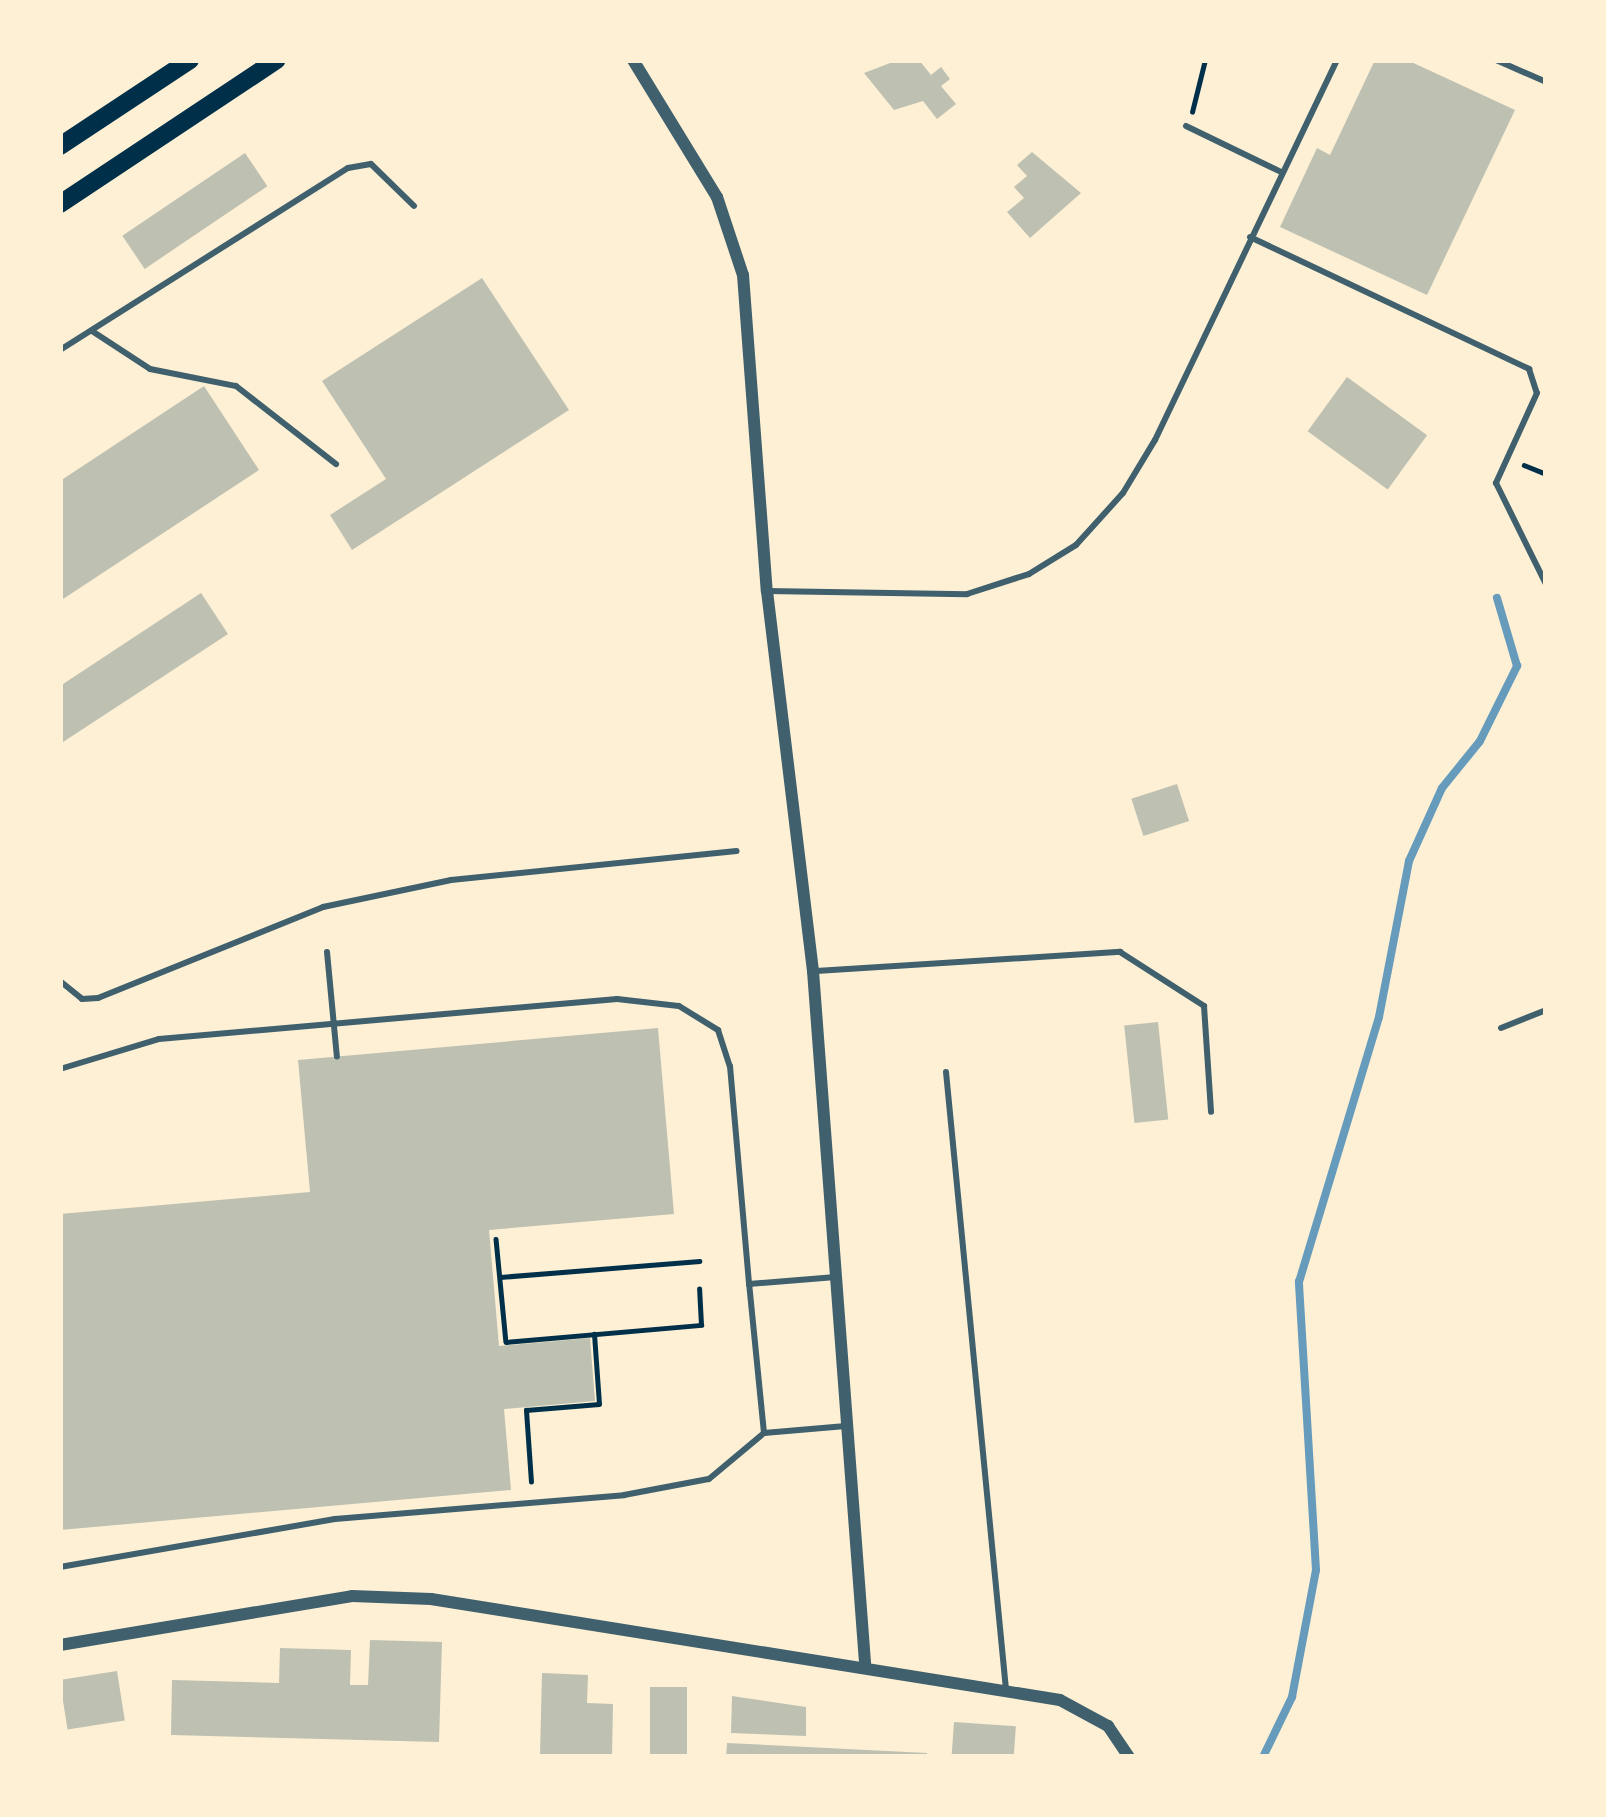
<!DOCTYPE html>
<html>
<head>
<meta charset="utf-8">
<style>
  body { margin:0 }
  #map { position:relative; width:1606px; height:1817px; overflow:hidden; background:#fdf0d5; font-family:"Fira Sans",sans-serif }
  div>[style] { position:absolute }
  .stream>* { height:8px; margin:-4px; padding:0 4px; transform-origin:4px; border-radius:4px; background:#669bbc }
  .building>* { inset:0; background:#bec0b2; transform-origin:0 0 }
  .path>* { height:4.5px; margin:-2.25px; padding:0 2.25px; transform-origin:2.25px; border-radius:2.25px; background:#003049 }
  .service>* { height:6px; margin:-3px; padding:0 3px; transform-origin:3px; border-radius:3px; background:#3f606c }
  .minor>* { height:12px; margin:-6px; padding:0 6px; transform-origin:6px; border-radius:6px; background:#3f606c }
  .secondary>* { height:18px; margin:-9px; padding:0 9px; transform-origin:9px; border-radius:9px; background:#003049 }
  span { translate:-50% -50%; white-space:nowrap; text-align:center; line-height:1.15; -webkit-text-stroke:9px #fdf0d5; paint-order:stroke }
  .frame { position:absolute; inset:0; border:63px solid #fdf0d5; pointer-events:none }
</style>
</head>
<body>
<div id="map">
  <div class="stream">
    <div style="left:1263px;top:1757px;width:67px;rotate:-64.2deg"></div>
    <div style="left:1292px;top:1697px;width:129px;rotate:-79.3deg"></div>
    <div style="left:1316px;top:1570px;width:289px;rotate:-93.4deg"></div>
    <div style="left:1299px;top:1282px;width:277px;rotate:-73.2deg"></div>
    <div style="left:1379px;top:1017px;width:159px;rotate:-79.1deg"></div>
    <div style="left:1409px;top:861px;width:80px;rotate:-65.7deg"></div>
    <div style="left:1442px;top:788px;width:60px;rotate:-51deg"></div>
    <div style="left:1480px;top:741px;width:84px;rotate:-63.7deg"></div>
    <div style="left:1517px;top:666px;width:71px;rotate:-106.4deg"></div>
  </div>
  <div class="building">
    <div style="clip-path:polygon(898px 60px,919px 60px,931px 75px,941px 67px,950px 79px,941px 86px,956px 104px,937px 119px,923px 101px,894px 110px,864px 73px)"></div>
    <div style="clip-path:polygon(1375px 60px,1407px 60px,1515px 110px,1427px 295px,1280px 227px,1317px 148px,1330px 155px)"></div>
    <div style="clip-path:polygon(1032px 152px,1081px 193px,1030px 238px,1007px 212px,1024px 198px,1014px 187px,1027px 176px,1017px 165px)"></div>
    <div style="left:245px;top:153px;width:40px;height:148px;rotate:56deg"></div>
    <div style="clip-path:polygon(482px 278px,569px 410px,352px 550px,330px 515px,386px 479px,322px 381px)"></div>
    <div style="left:1347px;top:377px;width:99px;height:67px;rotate:36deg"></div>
    <div style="clip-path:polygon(204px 386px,259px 470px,60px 601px,60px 481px)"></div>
    <div style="clip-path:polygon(201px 593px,228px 634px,60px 744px,60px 686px)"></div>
    <div style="left:1177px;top:784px;width:39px;height:48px;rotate:72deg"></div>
    <div style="left:1158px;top:1022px;width:98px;height:34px;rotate:84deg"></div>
    <div style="clip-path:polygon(658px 1028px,674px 1214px,489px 1230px,499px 1346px,590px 1338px,595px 1401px,504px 1409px,511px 1490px,60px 1530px,60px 1214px,310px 1192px,298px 1060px)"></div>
    <div style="clip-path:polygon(370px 1640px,442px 1642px,439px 1742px,171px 1735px,172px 1680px,279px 1683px,280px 1648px,351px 1650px,350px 1685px,368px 1685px)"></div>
    <div style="left:117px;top:1671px;width:50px;height:58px;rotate:81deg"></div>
    <div style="clip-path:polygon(542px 1673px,588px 1675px,587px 1703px,613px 1704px,612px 1757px,540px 1755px)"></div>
    <div style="left:650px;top:1687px;width:37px;height:70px"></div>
    <div style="clip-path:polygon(732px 1696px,806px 1707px,806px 1736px,731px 1733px)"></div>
    <div style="left:954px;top:1722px;width:62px;height:35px;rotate:4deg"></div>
    <div style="clip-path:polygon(727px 1743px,927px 1753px,927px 1757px,726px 1757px)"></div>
  </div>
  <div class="path">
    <div style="left:1192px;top:112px;width:54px;rotate:-76deg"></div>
    <div style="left:1524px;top:465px;width:24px;rotate:22deg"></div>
    <div style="left:496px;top:1239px;width:103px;rotate:84.5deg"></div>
    <div style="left:506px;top:1342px;width:196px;rotate:-5deg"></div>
    <div style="left:701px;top:1325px;width:36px;rotate:-93deg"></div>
    <div style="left:500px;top:1277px;width:200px;rotate:-4.6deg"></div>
    <div style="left:531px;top:1482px;width:72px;rotate:-94deg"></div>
    <div style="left:526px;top:1410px;width:73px;rotate:-4.7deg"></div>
    <div style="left:599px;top:1404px;width:70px;rotate:-94.1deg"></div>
  </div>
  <div class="service">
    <div style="left:1496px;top:60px;width:55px;rotate:23.7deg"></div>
    <div style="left:1186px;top:126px;width:106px;rotate:25.8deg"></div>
    <div style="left:1250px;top:237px;width:309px;rotate:25.3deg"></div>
    <div style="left:1529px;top:369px;width:25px;rotate:72deg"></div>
    <div style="left:1537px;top:393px;width:99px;rotate:114.5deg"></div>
    <div style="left:1496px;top:483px;width:113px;rotate:63.7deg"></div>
    <div style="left:92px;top:331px;width:69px;rotate:33.2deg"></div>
    <div style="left:150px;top:369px;width:88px;rotate:11.2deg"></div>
    <div style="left:236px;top:386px;width:127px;rotate:38deg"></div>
    <div style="left:60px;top:350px;width:341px;rotate:-32.3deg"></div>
    <div style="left:348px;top:168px;width:23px;rotate:-10deg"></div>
    <div style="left:371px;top:164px;width:60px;rotate:44.3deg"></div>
    <div style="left:767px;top:591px;width:200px;rotate:0.9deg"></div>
    <div style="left:967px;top:594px;width:65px;rotate:-17.9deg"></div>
    <div style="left:1029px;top:574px;width:55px;rotate:-31.7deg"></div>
    <div style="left:1076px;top:545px;width:70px;rotate:-47.9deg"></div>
    <div style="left:1123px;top:493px;width:62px;rotate:-58.9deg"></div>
    <div style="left:1155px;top:440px;width:421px;rotate:-64.4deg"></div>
    <div style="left:327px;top:952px;width:105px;rotate:84.6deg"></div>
    <div style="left:816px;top:971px;width:305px;rotate:-3.6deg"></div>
    <div style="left:1120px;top:952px;width:100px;rotate:32.7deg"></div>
    <div style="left:1204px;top:1006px;width:106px;rotate:86.2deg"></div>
    <div style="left:60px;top:981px;width:28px;rotate:39deg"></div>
    <div style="left:82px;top:999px;width:16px;rotate:-4deg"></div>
    <div style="left:98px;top:998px;width:243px;rotate:-22deg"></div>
    <div style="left:323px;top:907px;width:131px;rotate:-11.9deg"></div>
    <div style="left:451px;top:880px;width:287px;rotate:-5.8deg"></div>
    <div style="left:1501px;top:1028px;width:48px;rotate:-21.8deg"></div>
    <div style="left:60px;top:1069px;width:103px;rotate:-16.9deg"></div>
    <div style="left:159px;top:1039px;width:460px;rotate:-5deg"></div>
    <div style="left:617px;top:999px;width:62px;rotate:6.4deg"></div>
    <div style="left:679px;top:1006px;width:46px;rotate:31.6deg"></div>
    <div style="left:718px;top:1030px;width:38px;rotate:72deg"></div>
    <div style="left:730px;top:1066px;width:219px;rotate:85deg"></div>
    <div style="left:749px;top:1284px;width:87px;rotate:-4.6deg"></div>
    <div style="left:946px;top:1072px;width:621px;rotate:84.45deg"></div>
    <div style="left:764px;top:1433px;width:82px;rotate:-4.9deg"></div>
    <div style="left:60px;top:1567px;width:279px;rotate:-9.9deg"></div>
    <div style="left:335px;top:1519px;width:290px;rotate:-4.7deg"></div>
    <div style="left:624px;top:1495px;width:86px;rotate:-10.7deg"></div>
    <div style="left:709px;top:1479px;width:72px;rotate:-39.9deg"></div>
    <div style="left:764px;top:1433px;width:150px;rotate:-95.7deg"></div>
  </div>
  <div class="minor">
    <div style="left:633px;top:60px;width:161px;rotate:58.5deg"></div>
    <div style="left:717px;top:197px;width:82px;rotate:71.6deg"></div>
    <div style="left:743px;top:275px;width:317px;rotate:85.7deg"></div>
    <div style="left:767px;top:591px;width:383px;rotate:83.1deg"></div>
    <div style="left:813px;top:971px;width:694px;rotate:85.7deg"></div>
    <div style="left:60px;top:1645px;width:296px;rotate:-9.5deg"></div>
    <div style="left:352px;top:1596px;width:79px;rotate:2.2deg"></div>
    <div style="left:431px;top:1599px;width:637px;rotate:9.12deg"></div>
    <div style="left:1060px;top:1700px;width:55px;rotate:28.4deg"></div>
    <div style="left:1108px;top:1726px;width:37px;rotate:56deg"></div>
  </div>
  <div class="secondary">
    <div style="left:60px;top:146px;width:156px;rotate:-33.5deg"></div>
    <div style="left:60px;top:204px;width:260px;rotate:-33.6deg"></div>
  </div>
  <div class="frame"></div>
</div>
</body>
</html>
